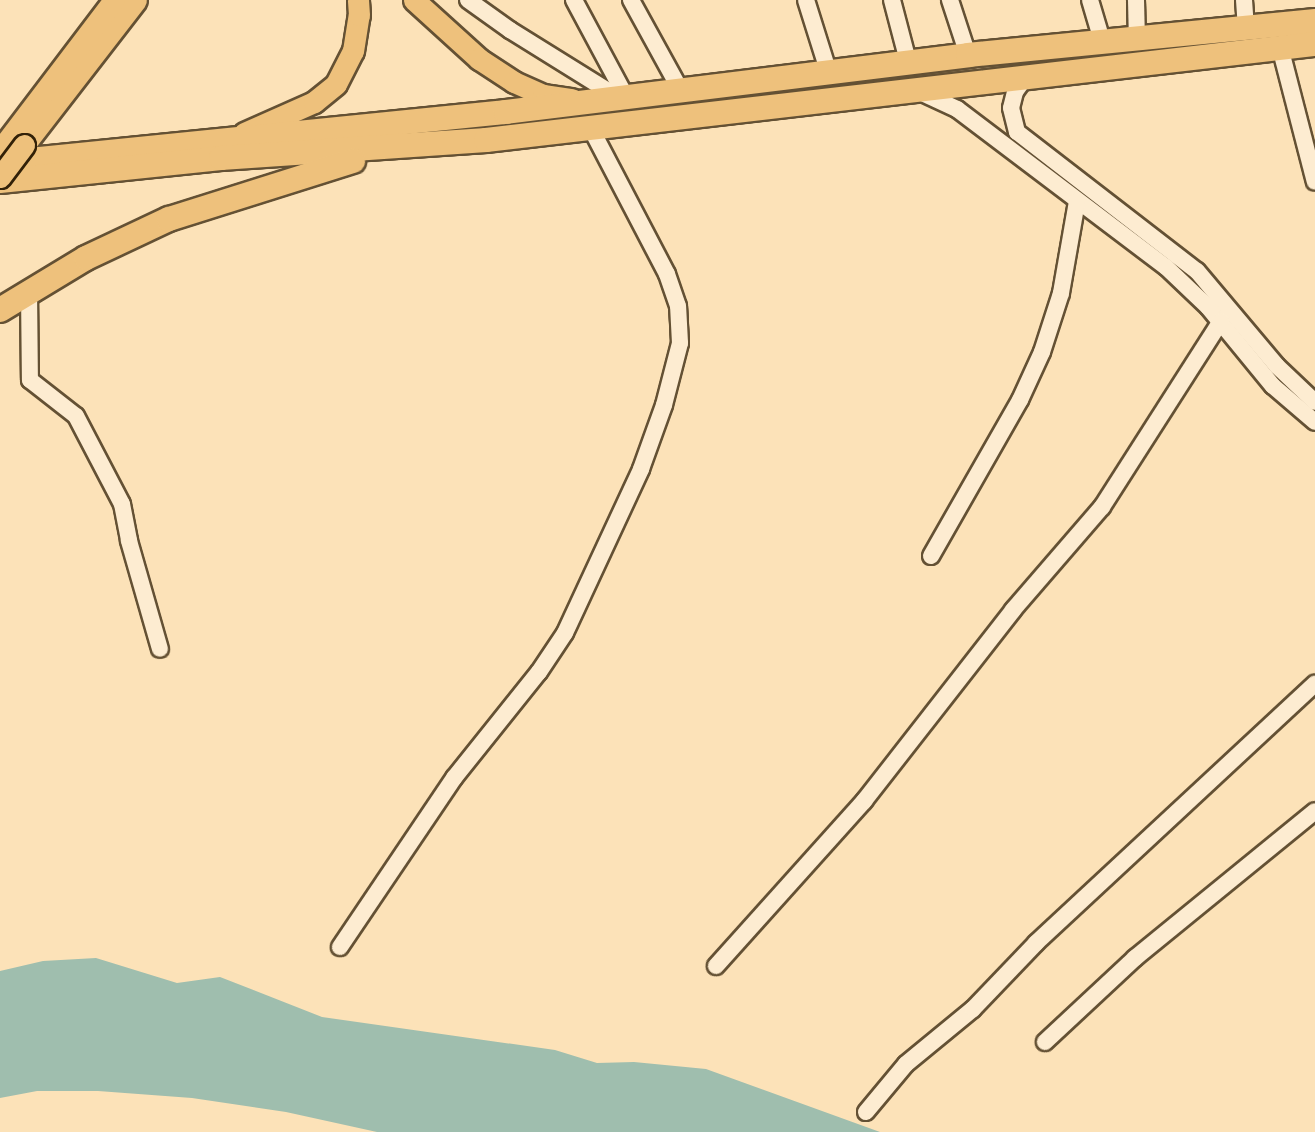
<!DOCTYPE html>
<html>
<head>
<meta charset="utf-8">
<style>
  body { margin:0 }
  #map { position:relative; width:1315px; height:1132px; overflow:hidden; background:#fce2b8; font-family:"Old Standard TT",serif }
  div>[style] { position:absolute }
  .water>* { inset:0; background:#9fbeae }
  .roads { filter:drop-shadow(2px 0 #645134) drop-shadow(-2px 0 #645134) drop-shadow(0 2px #645134) drop-shadow(0 -2px #645134) }
  .minor>* { height:16px; margin:-8px; padding:0 8px; transform-origin:8px; border-radius:8px; background:#fdecd1 }
  .major>* { height:21px; margin:-10.5px; padding:0 10.5px; transform-origin:10.5px; border-radius:10.5px; background:#eec17c }
  .highway>* { height:24px; margin:-12px; padding:0 12px; transform-origin:12px; border-radius:12px; background:#eec17c }
  .bridges { filter:drop-shadow(2px 0 #322108) drop-shadow(-2px 0 #322108) drop-shadow(0 2px #322108) drop-shadow(0 -2px #322108) }
  .major-bridge>* { height:21px; margin:-10.5px; padding:0 10.5px; transform-origin:10.5px; border-radius:10.5px; background:#eec17c }
  span { translate:-50% -50%; white-space:nowrap; text-align:center; line-height:1.15; -webkit-text-stroke:6px #fdecd1; paint-order:stroke }
</style>
</head>
<body>
<div id="map">
  <div class="water">
    <div style="clip-path:polygon(96px 958px,177px 983px,220px 977px,322px 1017px,555px 1050px,597px 1063px,634px 1062px,706px 1069px,880px 1132px,377px 1132px,286px 1112px,192px 1098px,98px 1091px,37px 1091px,0 1098px,0 971px,43px 961px)"></div>
  </div>
  <div class="roads">
    <div class="minor">
      <div style="left:468px;top:0;width:52px;rotate:35.5deg"></div>
      <div style="left:510px;top:30px;width:125px;rotate:31.9deg"></div>
      <div style="left:574px;top:0;width:108px;rotate:61.8deg"></div>
      <div style="left:631px;top:0;width:102px;rotate:61.2deg"></div>
      <div style="left:806px;top:0;width:73px;rotate:72.6deg"></div>
      <div style="left:892px;top:0;width:63px;rotate:75.3deg"></div>
      <div style="left:950px;top:0;width:58px;rotate:71.9deg"></div>
      <div style="left:1090px;top:0;width:46px;rotate:73.5deg"></div>
      <div style="left:1136px;top:0;width:40px;rotate:88.6deg"></div>
      <div style="left:1244px;top:0;width:29px;rotate:86deg"></div>
      <div style="left:1280px;top:47px;width:139px;rotate:75.5deg"></div>
      <div style="left:1025px;top:78px;width:17px;rotate:126deg"></div>
      <div style="left:1015px;top:92px;width:16px;rotate:104deg"></div>
      <div style="left:1011px;top:108px;width:25px;rotate:76deg"></div>
      <div style="left:1017px;top:132px;width:227px;rotate:37.7deg"></div>
      <div style="left:1197px;top:271px;width:124px;rotate:49.9deg"></div>
      <div style="left:1277px;top:366px;width:52px;rotate:43.5deg"></div>
      <div style="left:920px;top:92px;width:41px;rotate:24.7deg"></div>
      <div style="left:957px;top:109px;width:262px;rotate:37.1deg"></div>
      <div style="left:1166px;top:267px;width:58px;rotate:43.6deg"></div>
      <div style="left:1208px;top:307px;width:102px;rotate:50.6deg"></div>
      <div style="left:1273px;top:386px;width:55px;rotate:40.6deg"></div>
      <div style="left:29px;top:291px;width:89px;rotate:89.4deg"></div>
      <div style="left:30px;top:380px;width:58px;rotate:38deg"></div>
      <div style="left:76px;top:416px;width:99px;rotate:62.4deg"></div>
      <div style="left:122px;top:504px;width:38px;rotate:79deg"></div>
      <div style="left:129px;top:541px;width:112px;rotate:74deg"></div>
      <div style="left:931px;top:556px;width:180px;rotate:-60.3deg"></div>
      <div style="left:1020px;top:400px;width:53px;rotate:-65.4deg"></div>
      <div style="left:1042px;top:352px;width:62px;rotate:-72.1deg"></div>
      <div style="left:1061px;top:293px;width:93px;rotate:-80.1deg"></div>
      <div style="left:340px;top:947px;width:204px;rotate:-56deg"></div>
      <div style="left:454px;top:778px;width:136px;rotate:-51.3deg"></div>
      <div style="left:539px;top:672px;width:47px;rotate:-56.3deg"></div>
      <div style="left:565px;top:633px;width:181px;rotate:-65.1deg"></div>
      <div style="left:641px;top:469px;width:68px;rotate:-70.2deg"></div>
      <div style="left:664px;top:405px;width:64px;rotate:-75.5deg"></div>
      <div style="left:680px;top:343px;width:37px;rotate:-93deg"></div>
      <div style="left:678px;top:306px;width:34px;rotate:-109deg"></div>
      <div style="left:667px;top:274px;width:166px;rotate:-117.6deg"></div>
      <div style="left:716px;top:966px;width:222px;rotate:-48.1deg"></div>
      <div style="left:864px;top:801px;width:242px;rotate:-52deg"></div>
      <div style="left:1013px;top:610px;width:136px;rotate:-49.2deg"></div>
      <div style="left:1102px;top:507px;width:221px;rotate:-57.4deg"></div>
      <div style="left:1045px;top:1042px;width:123px;rotate:-43deg"></div>
      <div style="left:1135px;top:958px;width:232px;rotate:-39.2deg"></div>
      <div style="left:866px;top:1112px;width:62px;rotate:-50.2deg"></div>
      <div style="left:906px;top:1064px;width:87px;rotate:-39.4deg"></div>
      <div style="left:973px;top:1009px;width:91px;rotate:-46.3deg"></div>
      <div style="left:1036px;top:943px;width:381px;rotate:-42.9deg"></div>
    </div>
    <div class="major">
      <div style="left:414px;top:0;width:88px;rotate:42.2deg"></div>
      <div style="left:479px;top:59px;width:42px;rotate:33.3deg"></div>
      <div style="left:514px;top:82px;width:32px;rotate:24deg"></div>
      <div style="left:543px;top:95px;width:29px;rotate:8deg"></div>
      <div style="left:244px;top:133px;width:77px;rotate:-23.9deg"></div>
      <div style="left:314px;top:102px;width:28px;rotate:-39deg"></div>
      <div style="left:336px;top:84px;width:37px;rotate:-63deg"></div>
      <div style="left:353px;top:51px;width:36px;rotate:-81deg"></div>
      <div style="left:359px;top:15px;width:15px;rotate:-94deg"></div>
      <div style="left:24px;top:145px;width:183px;rotate:-52.3deg"></div>
      <div style="left:0;top:150px;width:188px;rotate:-52.8deg"></div>
    </div>
    <div class="highway">
      <div style="left:0;top:163px;width:509px;rotate:-5.76deg"></div>
      <div style="left:506px;top:112px;width:466px;rotate:-7deg"></div>
      <div style="left:968px;top:55px;width:349px;rotate:-5.6deg"></div>
      <div style="left:0;top:181px;width:222px;rotate:-5.9deg"></div>
      <div style="left:221px;top:158px;width:266px;rotate:-3.9deg"></div>
      <div style="left:486px;top:140px;width:835px;rotate:-6.61deg"></div>
      <div style="left:0;top:310px;width:100px;rotate:-31.2deg"></div>
      <div style="left:86px;top:258px;width:92px;rotate:-25.2deg"></div>
      <div style="left:169px;top:219px;width:193px;rotate:-17.5deg"></div>
    </div>
  </div>
  <div class="bridges">
    <div class="major-bridge">
      <div style="left:0;top:177px;width:40px;rotate:-53deg"></div>
    </div>
  </div>
</div>
</body>
</html>
